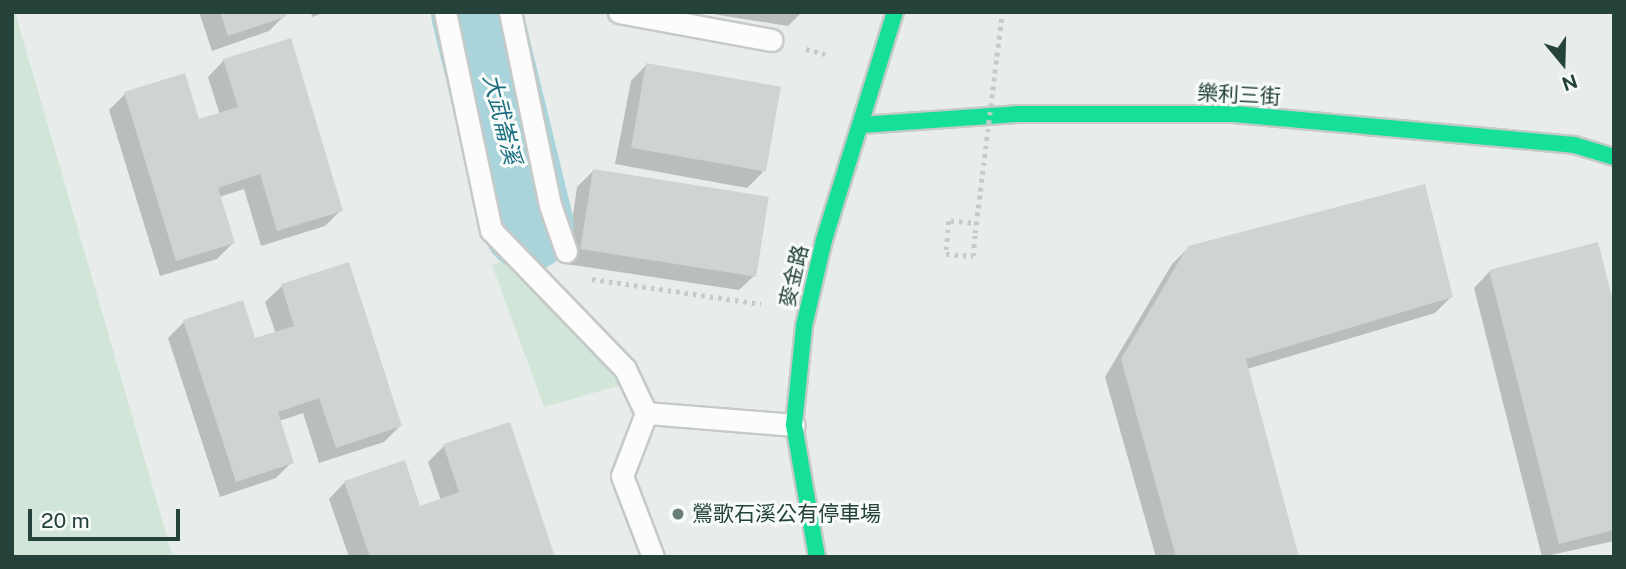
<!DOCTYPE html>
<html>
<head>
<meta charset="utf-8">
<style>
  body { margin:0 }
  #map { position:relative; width:1626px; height:569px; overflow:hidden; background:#e8edeb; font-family:"Public Sans","Noto Sans TC",sans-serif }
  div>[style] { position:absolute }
  .green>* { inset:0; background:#d1e6d8 }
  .shadow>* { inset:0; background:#0003 }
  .river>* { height:91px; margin:-45.5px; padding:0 45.5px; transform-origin:45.5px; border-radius:45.5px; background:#a9d4db }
  .building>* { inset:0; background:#cfd4d2; transform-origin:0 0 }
  .path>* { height:4.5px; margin-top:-2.25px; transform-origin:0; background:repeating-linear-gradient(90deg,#c3ccca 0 3.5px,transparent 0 8.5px) }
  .roads { filter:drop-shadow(2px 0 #c5cac8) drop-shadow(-2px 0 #c5cac8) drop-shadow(0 2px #c5cac8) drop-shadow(0 -2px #c5cac8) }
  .lane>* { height:21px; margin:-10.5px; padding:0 10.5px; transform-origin:10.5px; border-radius:10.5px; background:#fcfcfc }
  .fast>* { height:16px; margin:-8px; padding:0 8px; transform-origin:8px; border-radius:8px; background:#16e098 }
  .path-bridge>* { height:4.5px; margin-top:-2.25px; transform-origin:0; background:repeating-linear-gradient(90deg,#c3ccca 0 3.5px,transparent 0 8.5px) }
  .dots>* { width:19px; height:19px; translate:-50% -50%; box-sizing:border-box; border:4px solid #f7fbf9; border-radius:50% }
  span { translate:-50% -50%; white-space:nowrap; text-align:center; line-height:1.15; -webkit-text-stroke:6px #f7fbf9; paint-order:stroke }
  .street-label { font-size:21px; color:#24423a }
  .poi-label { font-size:21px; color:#24423a }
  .left { translate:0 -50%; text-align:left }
  .water-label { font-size:23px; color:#1c6f80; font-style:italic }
  .frame { position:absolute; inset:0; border:14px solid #24423a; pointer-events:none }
  .north { position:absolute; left:1528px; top:28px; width:70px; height:70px; -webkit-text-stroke:5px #f7fbf9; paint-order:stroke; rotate:161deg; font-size:19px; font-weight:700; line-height:28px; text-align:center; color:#24423a }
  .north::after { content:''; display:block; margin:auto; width:24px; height:32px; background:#24423a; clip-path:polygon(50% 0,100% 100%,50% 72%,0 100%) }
  .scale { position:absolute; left:28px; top:509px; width:152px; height:32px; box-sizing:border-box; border:4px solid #24423a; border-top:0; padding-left:9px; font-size:21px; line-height:24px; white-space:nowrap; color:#24423a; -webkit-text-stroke:5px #f7fbf9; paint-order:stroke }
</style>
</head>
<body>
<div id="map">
  <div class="green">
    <div style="clip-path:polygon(12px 12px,15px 12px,173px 557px,12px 557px)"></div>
    <div style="clip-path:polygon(515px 258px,550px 303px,621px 385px,544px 407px,492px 265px)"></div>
  </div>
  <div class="shadow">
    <div style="clip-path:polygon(199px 12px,284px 12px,285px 15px,269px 31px,212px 51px)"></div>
    <div style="clip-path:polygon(311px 12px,326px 12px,312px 17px)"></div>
    <div style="clip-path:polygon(700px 12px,802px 12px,788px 26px)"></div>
    <div style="clip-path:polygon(224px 60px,341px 210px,325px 226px,261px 246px,244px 189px,219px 197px,233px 243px,217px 259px,160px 276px,109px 110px,125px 94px,198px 121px,220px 115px,208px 77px)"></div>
    <div style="clip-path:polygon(647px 64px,763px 172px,747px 188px,615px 164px,631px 81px)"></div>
    <div style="clip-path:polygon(593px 171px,756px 274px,739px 290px,566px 264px,577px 187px)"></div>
    <div style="clip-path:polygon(1189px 247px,1451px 297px,1435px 313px,1247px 369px,1297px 557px,1156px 557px,1105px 377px,1172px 264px)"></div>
    <div style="clip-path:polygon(1490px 271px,1614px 312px,1614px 541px,1542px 557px,1474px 288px)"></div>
    <div style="clip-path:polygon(282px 286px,400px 426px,384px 442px,319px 463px,303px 413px,279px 421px,292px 462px,276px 478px,220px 497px,168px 338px,184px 322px,254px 340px,276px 334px,265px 302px)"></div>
    <div style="clip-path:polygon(444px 446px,553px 557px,349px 557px,329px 499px,345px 482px,419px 508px,441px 501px,428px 462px)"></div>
  </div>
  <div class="river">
    <div style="left:476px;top:12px;width:219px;rotate:76.3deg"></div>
  </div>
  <div class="building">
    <div style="clip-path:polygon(220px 12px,285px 12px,287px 16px,228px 36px)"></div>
    <div style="clip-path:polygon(291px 38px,343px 211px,277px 231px,260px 174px,218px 188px,235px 243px,176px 261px,124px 92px,185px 73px,199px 119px,238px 107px,223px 59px)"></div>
    <div style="left:646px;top:63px;width:137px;height:86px;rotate:10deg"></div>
    <div style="left:593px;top:169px;width:178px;height:81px;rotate:9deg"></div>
    <div style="clip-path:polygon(1425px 184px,1453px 297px,1246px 359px,1299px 557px,1176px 557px,1121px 359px,1188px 246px)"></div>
    <div style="clip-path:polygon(1598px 242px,1614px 305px,1614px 530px,1559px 544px,1489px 270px)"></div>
    <div style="clip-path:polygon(349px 262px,402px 426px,336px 448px,319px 398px,278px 412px,294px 463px,236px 482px,183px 320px,243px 300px,255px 338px,294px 326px,281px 284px)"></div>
    <div style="clip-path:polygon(510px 422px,555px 557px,370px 557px,344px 481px,405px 460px,420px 506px,459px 492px,443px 444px)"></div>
  </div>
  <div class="path">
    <div style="left:806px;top:49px;width:20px;rotate:15deg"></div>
    <div style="left:971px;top:223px;width:22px;rotate:-175deg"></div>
    <div style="left:949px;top:221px;width:33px;rotate:95deg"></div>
    <div style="left:946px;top:254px;width:27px;rotate:4deg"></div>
    <div style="left:973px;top:256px;width:23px;rotate:-85deg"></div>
    <div style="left:592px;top:279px;width:171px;rotate:8.4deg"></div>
  </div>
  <div class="roads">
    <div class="lane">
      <div style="left:445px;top:12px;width:223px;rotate:78.1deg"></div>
      <div style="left:491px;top:230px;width:193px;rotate:46deg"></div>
      <div style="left:625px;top:369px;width:49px;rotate:64.5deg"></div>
      <div style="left:510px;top:12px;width:197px;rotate:78.3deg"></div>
      <div style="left:550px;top:205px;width:49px;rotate:70.8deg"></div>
      <div style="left:619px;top:12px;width:155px;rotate:10.4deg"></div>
      <div style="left:653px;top:557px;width:87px;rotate:-110.9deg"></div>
      <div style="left:622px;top:476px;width:67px;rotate:-69.1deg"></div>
      <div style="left:646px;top:413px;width:148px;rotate:4.6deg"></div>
    </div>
    <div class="fast">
      <div style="left:861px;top:125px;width:156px;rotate:-4deg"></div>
      <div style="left:1017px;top:114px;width:217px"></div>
      <div style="left:1234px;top:114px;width:341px;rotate:5.2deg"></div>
      <div style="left:1574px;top:145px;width:42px;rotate:16.7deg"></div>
      <div style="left:817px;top:557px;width:134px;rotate:-99.9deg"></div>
      <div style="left:794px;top:425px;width:100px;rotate:-84.2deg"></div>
      <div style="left:804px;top:326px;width:88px;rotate:-76.9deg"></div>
      <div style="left:824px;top:240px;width:239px;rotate:-72.7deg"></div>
    </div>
  </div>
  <div class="path-bridge">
    <div style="left:975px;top:233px;width:223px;rotate:-83deg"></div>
  </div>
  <div class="dots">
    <div style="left:678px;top:514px;background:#697e78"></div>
  </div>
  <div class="street-label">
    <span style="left:1239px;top:95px;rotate:3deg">樂利三街</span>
    <span style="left:794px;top:276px;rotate:-77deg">麥金路</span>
  </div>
  <div class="poi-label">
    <span class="left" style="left:692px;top:514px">鶯歌石溪公有停車場</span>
  </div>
  <div class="water-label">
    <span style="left:502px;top:119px;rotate:76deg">大武崙溪</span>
  </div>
  <div class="frame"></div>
  <div class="north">N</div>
  <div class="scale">20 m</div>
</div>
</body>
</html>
